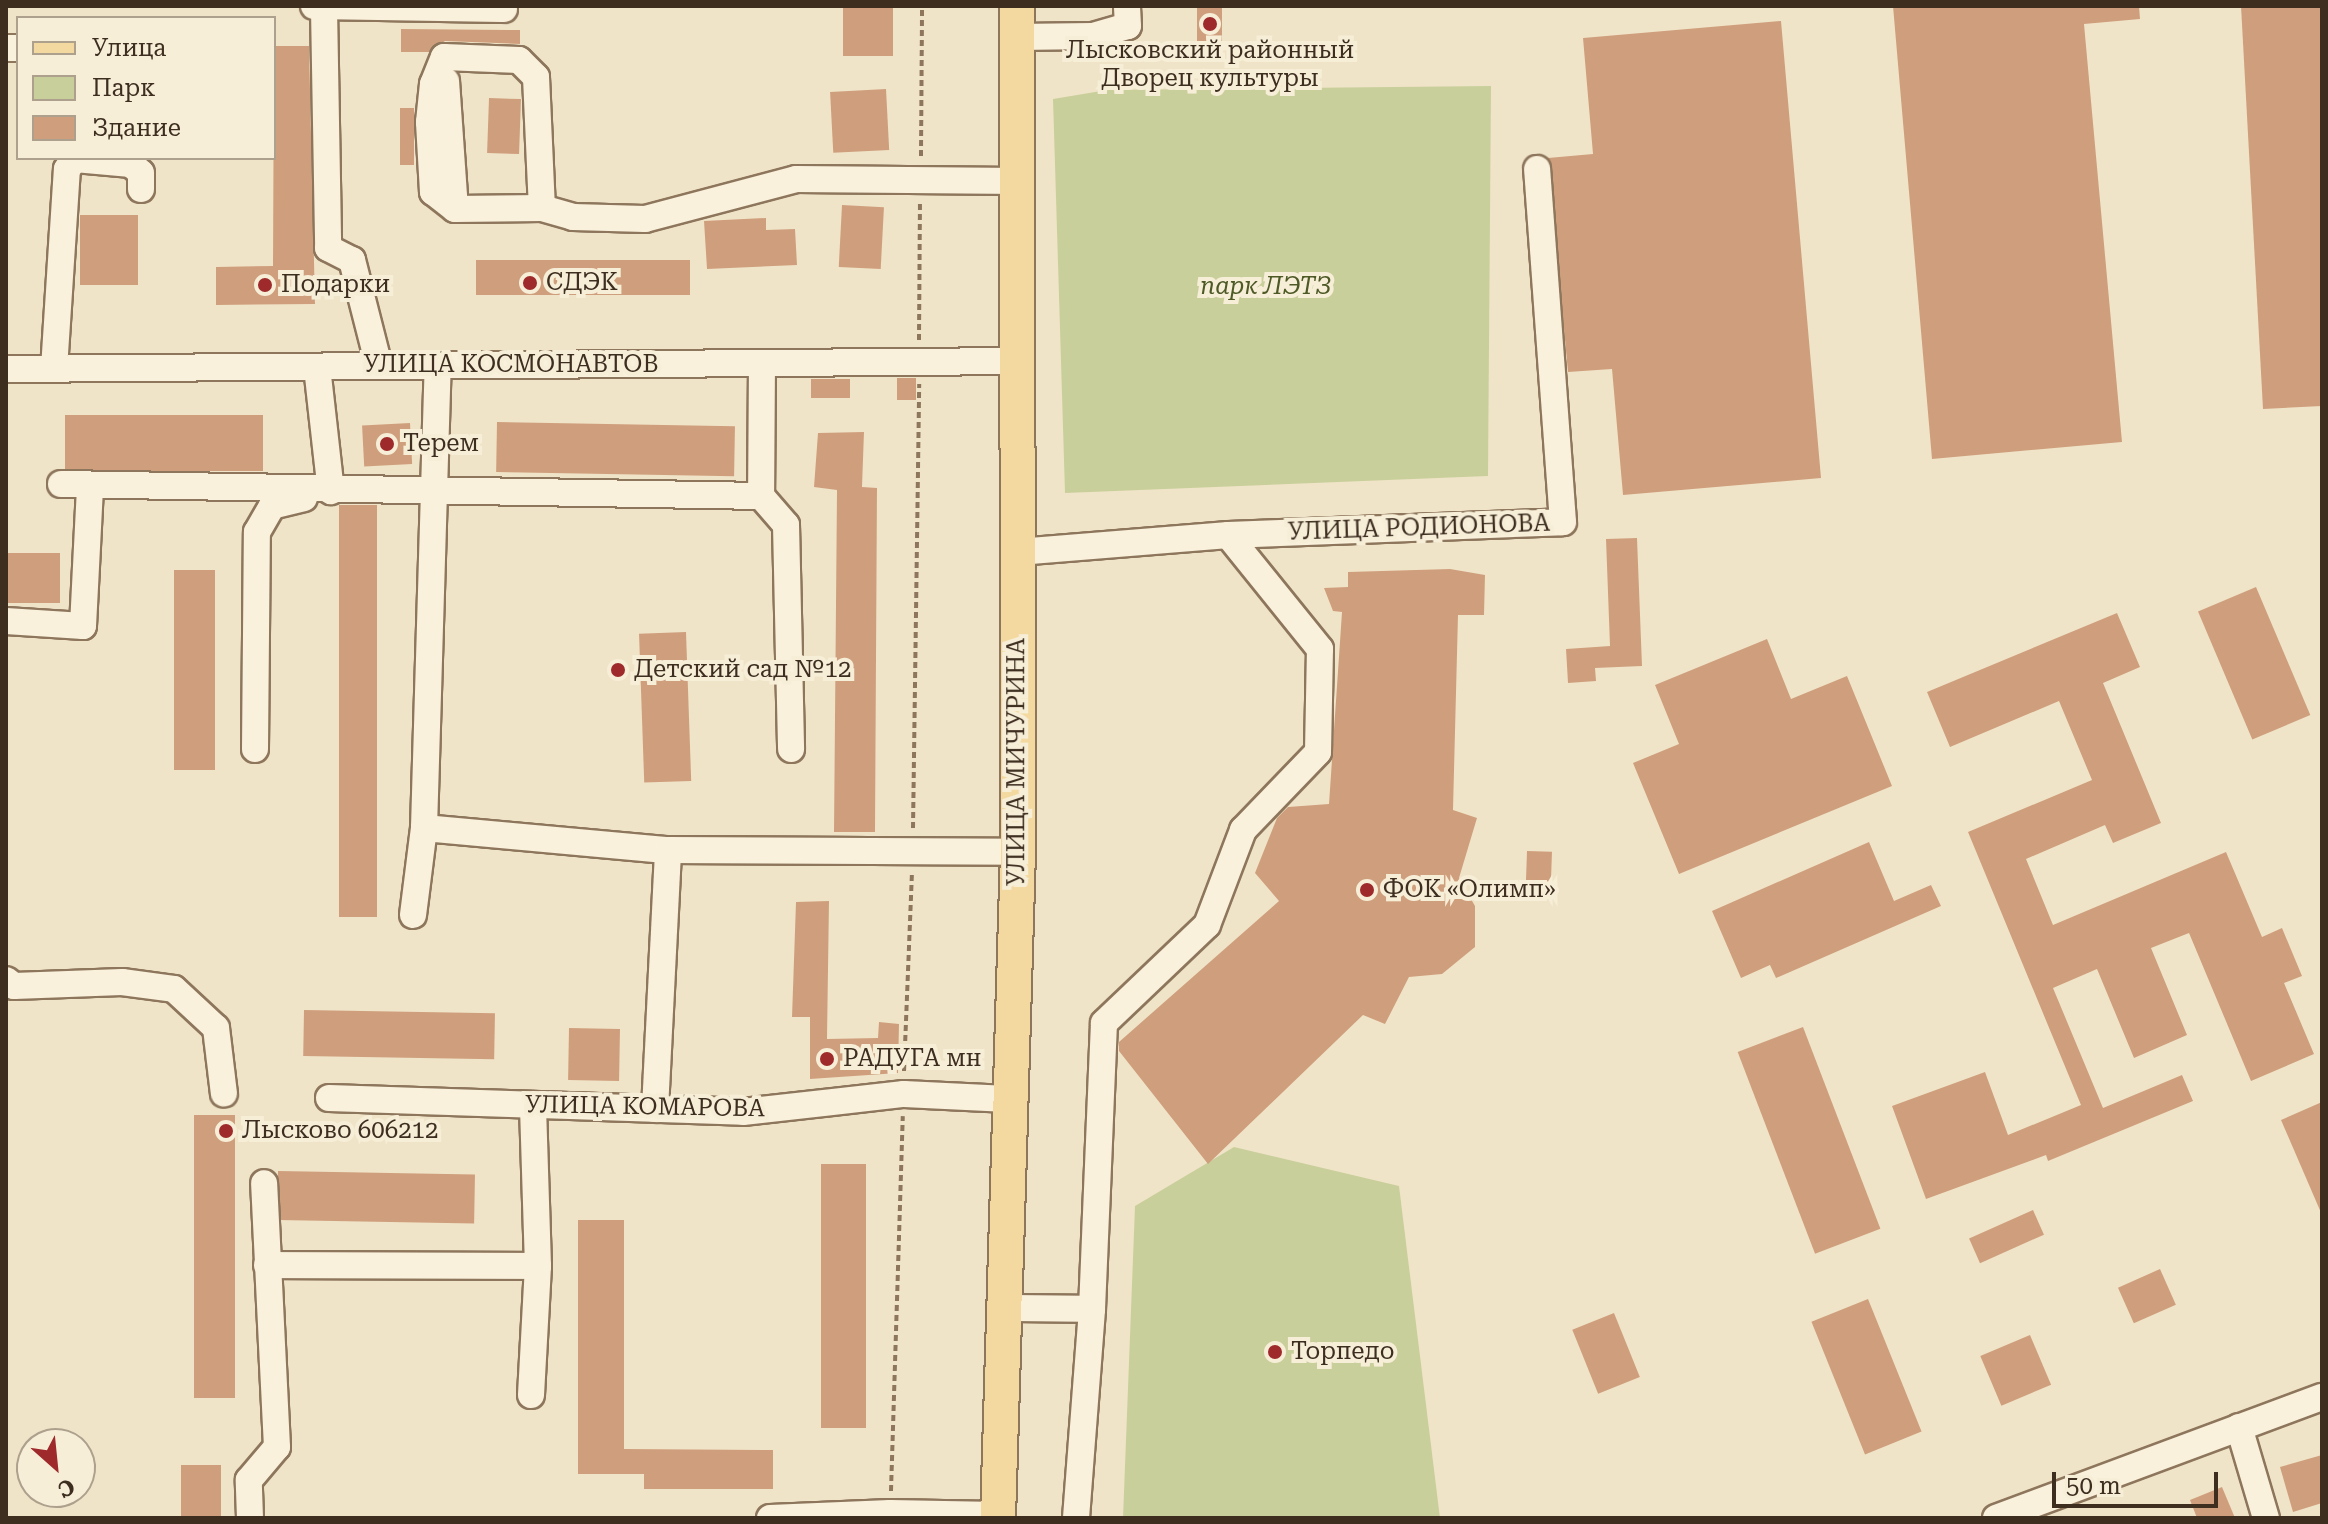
<!DOCTYPE html>
<html>
<head>
<meta charset="utf-8">
<style>
  body { margin:0 }
  #map { position:relative; width:2328px; height:1524px; overflow:hidden; background:#f0e4c8; font-family:"Roboto Serif",serif }
  div>[style] { position:absolute }
  .green>* { inset:0; background:#c9cf9b }
  .building>* { inset:0; background:#cf9f7d; transform-origin:0 0 }
  .path>* { height:4px; margin-top:-2px; transform-origin:0; background:repeating-linear-gradient(90deg,#8d765c 0 6px,transparent 0 10px) }
  .roads { filter:drop-shadow(2px 0 #8d765c) drop-shadow(-2px 0 #8d765c) drop-shadow(0 2px #8d765c) drop-shadow(0 -2px #8d765c) }
  .minor>* { height:26px; margin:-13px; padding:0 13px; transform-origin:13px; border-radius:13px; background:#faf1dc }
  .major>* { height:34px; margin:-17px; padding:0 17px; transform-origin:17px; border-radius:17px; background:#f3d9a0 }
  .dots>* { width:22px; height:22px; translate:-50% -50%; box-sizing:border-box; border:4px solid #f7eed8; border-radius:50% }
  span { translate:-50% -50%; white-space:nowrap; text-align:center; line-height:1.15; -webkit-text-stroke:8px #f7eed8; paint-order:stroke }
  .poi-label { font-size:24px; color:#3d2e20 }
  .left { translate:0 -50%; text-align:left }
  .park-label { font-size:24px; color:#4d5a26; font-style:italic }
  .street-label { font-size:24px; color:#3d2e20 }
  .frame { position:absolute; inset:0; border:8px solid #3d2e20; pointer-events:none }
  .legend { position:absolute; left:16px; top:16px; width:260px; height:144px; box-sizing:border-box; background:#f7eed8; border:2px solid #ada18e; margin:0; padding:10px 14px; list-style:none; font-size:24px; color:#3d2e20 }
  .legend li { display:flex; align-items:center; gap:16px; height:40px }
  .legend b { width:40px; border:2px solid #ada18e }
  .north { position:absolute; left:16px; top:1428px; width:80px; height:80px; box-sizing:border-box; background:#f7eed8; border:2px solid #ada18e; border-radius:50%; rotate:153deg; font-size:22px; font-weight:700; line-height:32px; text-align:center; color:#3d2e20 }
  .north::after { content:''; display:block; margin:auto; width:28px; height:36px; background:#9e2a2b; clip-path:polygon(50% 0,100% 100%,50% 72%,0 100%) }
  .scale { position:absolute; left:2052px; top:1472px; width:166px; height:36px; box-sizing:border-box; border:4px solid #3d2e20; border-top:0; padding-left:10px; font-size:24px; line-height:28px; white-space:nowrap; color:#3d2e20; -webkit-text-stroke:6px #f7eed8; paint-order:stroke }
</style>
</head>
<body>
<div id="map">
  <div class="green">
    <div style="clip-path:polygon(1491px 86px,1488px 476px,1065px 493px,1053px 99px,1107px 90px)"></div>
    <div style="clip-path:polygon(1234px 1147px,1399px 1186px,1440px 1518px,1123px 1518px,1135px 1206px)"></div>
  </div>
  <div class="building">
    <div style="left:843px;top:6px;width:50px;height:50px"></div>
    <div style="left:1197px;top:6px;width:25px;height:38px"></div>
    <div style="clip-path:polygon(1893px 6px,2139px 6px,2140px 19px,2084px 24px,2122px 442px,1932px 459px)"></div>
    <div style="clip-path:polygon(2241px 6px,2322px 6px,2322px 406px,2263px 409px)"></div>
    <div style="clip-path:polygon(1781px 21px,1821px 478px,1623px 495px,1612px 369px,1568px 372px,1548px 158px,1593px 154px,1583px 38px)"></div>
    <div style="clip-path:polygon(401px 29px,520px 30px,520px 44px,445px 41px,429px 52px,401px 52px)"></div>
    <div style="clip-path:polygon(274px 46px,309px 46px,315px 304px,216px 305px,216px 267px,273px 266px)"></div>
    <div style="left:886px;top:89px;width:61px;height:56px;rotate:87deg"></div>
    <div style="left:489px;top:98px;width:32px;height:55px;rotate:2deg"></div>
    <div style="left:400px;top:108px;width:14px;height:57px"></div>
    <div style="left:842px;top:205px;width:42px;height:62px;rotate:3deg"></div>
    <div style="left:138px;top:215px;width:70px;height:58px;rotate:90deg"></div>
    <div style="clip-path:polygon(766px 218px,766px 230px,795px 229px,797px 265px,707px 269px,704px 221px)"></div>
    <div style="left:690px;top:260px;width:35px;height:214px;rotate:90deg"></div>
    <div style="left:897px;top:378px;width:19px;height:22px"></div>
    <div style="left:811px;top:379px;width:39px;height:19px"></div>
    <div style="left:263px;top:415px;width:56px;height:198px;rotate:90deg"></div>
    <div style="left:497px;top:422px;width:238px;height:50px;rotate:1deg"></div>
    <div style="left:410px;top:423px;width:41px;height:48px;rotate:87deg"></div>
    <div style="clip-path:polygon(864px 432px,862px 487px,877px 488px,875px 832px,834px 832px,837px 490px,814px 487px,818px 433px)"></div>
    <div style="left:339px;top:505px;width:38px;height:412px"></div>
    <div style="clip-path:polygon(1637px 538px,1642px 666px,1595px 668px,1596px 681px,1568px 683px,1566px 649px,1610px 646px,1606px 539px)"></div>
    <div style="left:6px;top:553px;width:54px;height:50px"></div>
    <div style="clip-path:polygon(1450px 569px,1485px 575px,1484px 615px,1458px 615px,1453px 810px,1477px 818px,1459px 878px,1475px 906px,1475px 947px,1442px 974px,1409px 977px,1385px 1024px,1363px 1015px,1208px 1164px,1119px 1051px,1119px 1042px,1279px 901px,1255px 873px,1277px 818px,1288px 807px,1329px 804px,1342px 612px,1333px 611px,1324px 588px,1348px 587px,1348px 572px)"></div>
    <div style="left:174px;top:570px;width:41px;height:200px"></div>
    <div style="left:2256px;top:587px;width:139px;height:63px;rotate:67deg"></div>
    <div style="clip-path:polygon(2117px 613px,2140px 667px,2103px 683px,2161px 823px,2113px 843px,2105px 825px,2026px 859px,2053px 925px,2226px 852px,2262px 937px,2282px 928px,2302px 976px,2284px 983px,2314px 1054px,2251px 1081px,2189px 933px,2151px 948px,2187px 1035px,2134px 1058px,2097px 969px,2053px 988px,2103px 1108px,2182px 1075px,2193px 1101px,2048px 1161px,2046px 1155px,1926px 1199px,1892px 1106px,1985px 1072px,2008px 1135px,2081px 1105px,1968px 832px,2092px 780px,2059px 701px,1950px 747px,1927px 692px)"></div>
    <div style="left:686px;top:632px;width:149px;height:47px;rotate:88deg"></div>
    <div style="clip-path:polygon(1767px 639px,1791px 699px,1847px 676px,1892px 786px,1679px 874px,1633px 763px,1679px 744px,1655px 685px)"></div>
    <div style="clip-path:polygon(1869px 842px,1894px 901px,1931px 885px,1941px 906px,1776px 978px,1770px 965px,1741px 978px,1712px 911px)"></div>
    <div style="left:1527px;top:851px;width:25px;height:42px;rotate:2deg"></div>
    <div style="clip-path:polygon(829px 901px,827px 1039px,878px 1038px,879px 1022px,899px 1024px,898px 1073px,810px 1079px,810px 1017px,792px 1017px,796px 902px)"></div>
    <div style="left:304px;top:1010px;width:191px;height:46px;rotate:1deg"></div>
    <div style="left:1803px;top:1027px;width:216px;height:70px;rotate:69deg"></div>
    <div style="left:569px;top:1028px;width:51px;height:52px;rotate:1deg"></div>
    <div style="clip-path:polygon(2322px 1102px,2322px 1215px,2281px 1120px)"></div>
    <div style="left:194px;top:1115px;width:41px;height:283px"></div>
    <div style="left:821px;top:1164px;width:45px;height:264px"></div>
    <div style="left:278px;top:1171px;width:197px;height:49px;rotate:1deg"></div>
    <div style="left:2033px;top:1210px;width:27px;height:70px;rotate:66deg"></div>
    <div style="clip-path:polygon(578px 1220px,624px 1220px,624px 1449px,773px 1450px,773px 1489px,644px 1489px,644px 1474px,578px 1474px)"></div>
    <div style="left:2160px;top:1269px;width:39px;height:46px;rotate:66deg"></div>
    <div style="left:1868px;top:1299px;width:143px;height:61px;rotate:68deg"></div>
    <div style="left:1614px;top:1313px;width:69px;height:45px;rotate:68deg"></div>
    <div style="left:2030px;top:1335px;width:54px;height:54px;rotate:67deg"></div>
    <div style="clip-path:polygon(2322px 1455px,2322px 1503px,2293px 1512px,2280px 1467px)"></div>
    <div style="left:221px;top:1465px;width:53px;height:40px;rotate:90deg"></div>
    <div style="clip-path:polygon(2222px 1487px,2235px 1518px,2197px 1518px,2190px 1500px)"></div>
  </div>
  <div class="path">
    <div style="left:921px;top:156px;width:150px;rotate:-89.6deg"></div>
    <div style="left:919px;top:340px;width:136px;rotate:-89.6deg"></div>
    <div style="left:913px;top:828px;width:444px;rotate:-89.2deg"></div>
    <div style="left:904px;top:1071px;width:199px;rotate:-87.7deg"></div>
    <div style="left:891px;top:1491px;width:375px;rotate:-88.2deg"></div>
  </div>
  <div class="roads">
    <div class="minor">
      <div style="left:314px;top:6px;width:190px;rotate:0.9deg"></div>
      <div style="left:324px;top:8px;width:240px;rotate:89deg"></div>
      <div style="left:328px;top:248px;width:27px;rotate:27deg"></div>
      <div style="left:352px;top:260px;width:109px;rotate:75.7deg"></div>
      <div style="left:1017px;top:37px;width:76px;rotate:-0.8deg"></div>
      <div style="left:1093px;top:36px;width:36px;rotate:-16deg"></div>
      <div style="left:1128px;top:26px;width:20px;rotate:-93deg"></div>
      <div style="left:6px;top:48px;width:12px"></div>
      <div style="left:446px;top:81px;width:128px;rotate:86deg"></div>
      <div style="left:542px;top:208px;width:87px;rotate:179.3deg"></div>
      <div style="left:455px;top:209px;width:28px;rotate:-142deg"></div>
      <div style="left:433px;top:192px;width:70px;rotate:-93.3deg"></div>
      <div style="left:429px;top:122px;width:38px;rotate:-84deg"></div>
      <div style="left:433px;top:84px;width:29px;rotate:-68deg"></div>
      <div style="left:444px;top:57px;width:75px;rotate:2.3deg"></div>
      <div style="left:519px;top:60px;width:24px;rotate:45deg"></div>
      <div style="left:536px;top:77px;width:131px;rotate:87.4deg"></div>
      <div style="left:542px;top:208px;width:32px;rotate:16deg"></div>
      <div style="left:573px;top:217px;width:72px;rotate:1.6deg"></div>
      <div style="left:645px;top:219px;width:156px;rotate:-14.8deg"></div>
      <div style="left:796px;top:179px;width:224px;rotate:0.5deg"></div>
      <div style="left:762px;top:363px;width:133px;rotate:90.4deg"></div>
      <div style="left:761px;top:496px;width:38px;rotate:49deg"></div>
      <div style="left:786px;top:525px;width:224px;rotate:88.7deg"></div>
      <div style="left:317px;top:367px;width:125px;rotate:83.6deg"></div>
      <div style="left:6px;top:369px;width:1011px;rotate:-0.45deg"></div>
      <div style="left:54px;top:369px;width:200px;rotate:-86.3deg"></div>
      <div style="left:67px;top:169px;width:13px;rotate:-51deg"></div>
      <div style="left:75px;top:159px;width:56px;rotate:5.1deg"></div>
      <div style="left:131px;top:164px;width:13px;rotate:42deg"></div>
      <div style="left:141px;top:173px;width:16px;rotate:90deg"></div>
      <div style="left:61px;top:484px;width:700px;rotate:0.98deg"></div>
      <div style="left:1018px;top:552px;width:211px;rotate:-4.6deg"></div>
      <div style="left:1228px;top:535px;width:335px;rotate:-2.2deg"></div>
      <div style="left:1563px;top:522px;width:354px;rotate:-94.2deg"></div>
      <div style="left:6px;top:621px;width:77px;rotate:3.7deg"></div>
      <div style="left:83px;top:626px;width:140px;rotate:-87.1deg"></div>
      <div style="left:255px;top:749px;width:217px;rotate:-89.5deg"></div>
      <div style="left:257px;top:532px;width:30px;rotate:-60deg"></div>
      <div style="left:272px;top:506px;width:33px;rotate:-14deg"></div>
      <div style="left:424px;top:828px;width:245px;rotate:5.2deg"></div>
      <div style="left:668px;top:850px;width:350px;rotate:0.3deg"></div>
      <div style="left:413px;top:915px;width:88px;rotate:-82.8deg"></div>
      <div style="left:424px;top:828px;width:462px;rotate:-88.3deg"></div>
      <div style="left:6px;top:980px;width:10px;rotate:37deg"></div>
      <div style="left:14px;top:986px;width:108px;rotate:-2.1deg"></div>
      <div style="left:122px;top:982px;width:52px;rotate:7.7deg"></div>
      <div style="left:174px;top:989px;width:57px;rotate:42.9deg"></div>
      <div style="left:216px;top:1028px;width:66px;rotate:83.1deg"></div>
      <div style="left:329px;top:1098px;width:414px;rotate:1.9deg"></div>
      <div style="left:743px;top:1112px;width:162px;rotate:-6.4deg"></div>
      <div style="left:904px;top:1094px;width:104px;rotate:2.8deg"></div>
      <div style="left:655px;top:1109px;width:259px;rotate:-87.1deg"></div>
      <div style="left:267px;top:1265px;width:271px;rotate:0.2deg"></div>
      <div style="left:1003px;top:1308px;width:89px;rotate:0.6deg"></div>
      <div style="left:531px;top:1395px;width:129px;rotate:-86.9deg"></div>
      <div style="left:538px;top:1266px;width:160px;rotate:-91.8deg"></div>
      <div style="left:2239px;top:1427px;width:95px;rotate:73.5deg"></div>
      <div style="left:250px;top:1518px;width:38px;rotate:-92deg"></div>
      <div style="left:249px;top:1480px;width:43px;rotate:-49.7deg"></div>
      <div style="left:277px;top:1447px;width:264px;rotate:-92.8deg"></div>
      <div style="left:770px;top:1518px;width:120px;rotate:-2.4deg"></div>
      <div style="left:890px;top:1513px;width:108px;rotate:1.1deg"></div>
      <div style="left:1076px;top:1518px;width:210px;rotate:-85.6deg"></div>
      <div style="left:1092px;top:1309px;width:286px;rotate:-87.6deg"></div>
      <div style="left:1104px;top:1023px;width:142px;rotate:-43.6deg"></div>
      <div style="left:1207px;top:925px;width:102px;rotate:-69.2deg"></div>
      <div style="left:1243px;top:830px;width:108px;rotate:-46.1deg"></div>
      <div style="left:1318px;top:752px;width:103px;rotate:-88.9deg"></div>
      <div style="left:1320px;top:649px;width:146px;rotate:-128.9deg"></div>
      <div style="left:1996px;top:1518px;width:348px;rotate:-20.4deg"></div>
    </div>
    <div class="major">
      <div style="left:998px;top:1518px;width:666px;rotate:-88.28deg"></div>
      <div style="left:1018px;top:852px;width:846px;rotate:-90.07deg"></div>
    </div>
  </div>
  <div class="dots">
    <div style="left:1210px;top:24px;background:#9e2a2b"></div>
    <div style="left:530px;top:283px;background:#9e2a2b"></div>
    <div style="left:265px;top:285px;background:#9e2a2b"></div>
    <div style="left:387px;top:444px;background:#9e2a2b"></div>
    <div style="left:618px;top:670px;background:#9e2a2b"></div>
    <div style="left:1367px;top:890px;background:#9e2a2b"></div>
    <div style="left:827px;top:1059px;background:#9e2a2b"></div>
    <div style="left:226px;top:1131px;background:#9e2a2b"></div>
    <div style="left:1275px;top:1352px;background:#9e2a2b"></div>
  </div>
  <div class="poi-label">
    <span style="left:1210px;top:65px">Лысковский районный<br>Дворец культуры</span>
    <span class="left" style="left:546px;top:283px">СДЭК</span>
    <span class="left" style="left:281px;top:285px">Подарки</span>
    <span class="left" style="left:403px;top:444px">Терем</span>
    <span class="left" style="left:634px;top:670px">Детский сад №12</span>
    <span class="left" style="left:1383px;top:890px">ФОК «Олимп»</span>
    <span class="left" style="left:843px;top:1059px">РАДУГА мн</span>
    <span class="left" style="left:242px;top:1131px">Лысково 606212</span>
    <span class="left" style="left:1291px;top:1352px">Торпедо</span>
  </div>
  <div class="park-label">
    <span style="left:1266px;top:287px">парк ЛЭТЗ</span>
  </div>
  <div class="street-label">
    <span style="left:511px;top:365px">УЛИЦА КОСМОНАВТОВ</span>
    <span style="left:1419px;top:528px;rotate:-2deg">УЛИЦА РОДИОНОВА</span>
    <span style="left:1017px;top:762px;rotate:-90deg">УЛИЦА МИЧУРИНА</span>
    <span style="left:645px;top:1107px;rotate:1deg">УЛИЦА КОМАРОВА</span>
  </div>
  <div class="frame"></div>
  <ul class="legend">
  <li><b style="height:10px;background:#f3d9a0"></b>Улица</li>
  <li><b style="height:22px;background:#c9cf9b"></b>Парк</li>
  <li><b style="height:22px;background:#cf9f7d"></b>Здание</li>
  </ul>
  <div class="north">С</div>
  <div class="scale">50 m</div>
</div>
</body>
</html>
